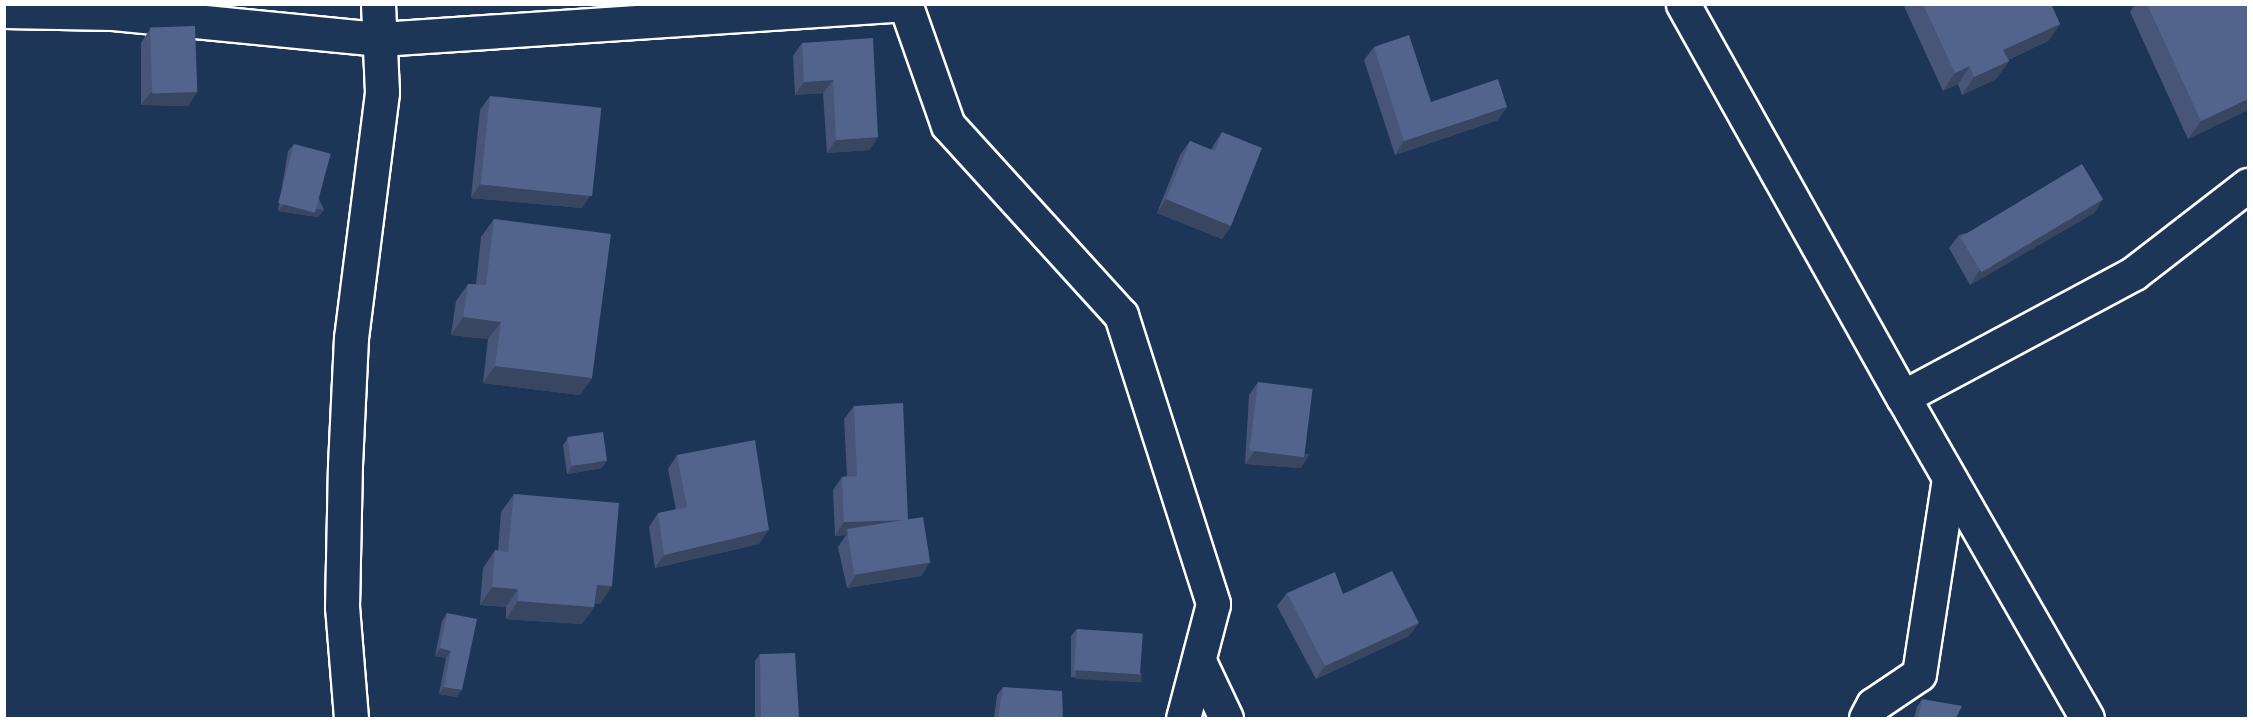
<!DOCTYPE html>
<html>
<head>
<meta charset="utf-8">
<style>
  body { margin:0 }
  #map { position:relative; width:2253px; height:723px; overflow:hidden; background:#1d3557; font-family:Itim,sans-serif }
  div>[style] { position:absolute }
  .roads { filter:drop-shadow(2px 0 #fff) drop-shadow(-2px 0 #fff) drop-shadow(0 2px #fff) drop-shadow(0 -2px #fff) }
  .street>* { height:33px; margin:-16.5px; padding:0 16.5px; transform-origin:16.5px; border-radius:16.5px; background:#1d3557 }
  .wall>* { inset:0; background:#475678 }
  .shaded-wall>* { inset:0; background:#394662; transform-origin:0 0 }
  .building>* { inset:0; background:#52648c; transform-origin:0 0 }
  span { translate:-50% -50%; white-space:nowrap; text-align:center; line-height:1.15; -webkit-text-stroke:4.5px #1d3557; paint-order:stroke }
  .frame { position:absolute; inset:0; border:6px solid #fff; pointer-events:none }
</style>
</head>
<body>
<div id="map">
  <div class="roads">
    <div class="street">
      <div style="left:1683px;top:4px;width:450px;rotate:60.8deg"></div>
      <div style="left:1903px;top:397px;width:370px;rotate:60.2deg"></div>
      <div style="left:906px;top:6px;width:126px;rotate:70.6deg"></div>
      <div style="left:948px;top:125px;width:257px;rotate:47.7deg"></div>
      <div style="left:1121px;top:315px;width:303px;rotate:72.3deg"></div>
      <div style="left:1213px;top:604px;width:118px;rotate:104.7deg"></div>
      <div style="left:4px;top:11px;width:109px;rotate:1.1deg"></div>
      <div style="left:113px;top:13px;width:268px;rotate:5.6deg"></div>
      <div style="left:380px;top:39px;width:528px;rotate:-3.8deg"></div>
      <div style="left:1903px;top:397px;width:262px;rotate:-28.2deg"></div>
      <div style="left:2134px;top:273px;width:144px;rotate:-37.7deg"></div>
      <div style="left:1199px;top:661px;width:63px;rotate:64.7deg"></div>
      <div style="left:351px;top:718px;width:111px;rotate:-94.6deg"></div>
      <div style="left:342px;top:607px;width:142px;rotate:-88.8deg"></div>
      <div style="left:345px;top:465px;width:127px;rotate:-87.3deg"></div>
      <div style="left:351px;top:338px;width:248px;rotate:-82.8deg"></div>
      <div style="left:382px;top:92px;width:88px;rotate:-92.6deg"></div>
      <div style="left:1866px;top:718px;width:15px;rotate:-62deg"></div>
      <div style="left:1873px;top:705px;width:55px;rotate:-34deg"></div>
      <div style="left:1919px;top:674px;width:197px;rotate:-81.3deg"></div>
    </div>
  </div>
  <div class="wall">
    <div style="clip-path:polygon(1903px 4px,2051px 4px,2060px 24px,2048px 41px,2008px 60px,2009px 61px,1996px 79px,1962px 95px,1958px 84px,1943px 91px)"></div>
    <div style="clip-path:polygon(2135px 4px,2247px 4px,2248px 110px,2188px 139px,2130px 12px)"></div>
    <div style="clip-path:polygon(150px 29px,197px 92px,188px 106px,141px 105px,141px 43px)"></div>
    <div style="clip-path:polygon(802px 43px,878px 137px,869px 150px,827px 153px,823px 93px,795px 95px,793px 56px)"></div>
    <div style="clip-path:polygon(1374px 47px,1431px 102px,1498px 120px,1395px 155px,1364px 60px)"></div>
    <div style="clip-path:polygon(490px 96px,582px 208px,471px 198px,480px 110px)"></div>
    <div style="clip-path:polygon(1222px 132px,1231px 226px,1222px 239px,1157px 213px,1180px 155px,1190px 141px,1211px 150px,1213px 146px)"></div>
    <div style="clip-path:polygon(294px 144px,324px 210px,318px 217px,278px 211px,288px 151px)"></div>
    <div style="clip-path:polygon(2103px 199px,2094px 213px,1970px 285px,1949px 248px,1959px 235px)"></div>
    <div style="clip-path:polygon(494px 219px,592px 378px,580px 395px,483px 383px,488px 339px,451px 335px,456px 301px,468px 284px,476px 284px,481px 237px)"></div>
    <div style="clip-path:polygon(1258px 382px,1301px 468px,1245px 464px,1249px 395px)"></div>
    <div style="clip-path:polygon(854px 406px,908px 520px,907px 521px,930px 562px,921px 576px,847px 588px,838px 547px,846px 535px,835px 536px,833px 490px,842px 477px,847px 476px,844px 419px)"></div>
    <div style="clip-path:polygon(568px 438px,602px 468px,567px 474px,563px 445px)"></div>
    <div style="clip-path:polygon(677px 455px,759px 544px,655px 568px,649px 527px,658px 513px,676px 510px,668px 469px)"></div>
    <div style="clip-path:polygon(514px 494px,612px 586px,600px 604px,595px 603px,594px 607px,582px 624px,506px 619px,506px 607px,480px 605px,483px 568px,495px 550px,498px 551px,501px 512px)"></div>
    <div style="clip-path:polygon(1287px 593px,1343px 594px,1409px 636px,1316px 679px,1277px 606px)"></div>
    <div style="clip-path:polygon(447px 613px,457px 697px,439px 694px,446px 658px,435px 656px,442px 621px)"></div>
    <div style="clip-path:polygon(1077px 629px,1142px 674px,1137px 681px,1071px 677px,1071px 636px)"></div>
    <div style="clip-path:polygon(760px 654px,799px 717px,799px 718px,755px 718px,755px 661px)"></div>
    <div style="clip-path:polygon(1003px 687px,1063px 718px,994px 718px,997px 695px)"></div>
    <div style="clip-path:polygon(1922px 699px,1956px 718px,1914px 718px,1917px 707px)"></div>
  </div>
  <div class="shaded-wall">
    <div style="clip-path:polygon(2060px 24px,2048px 41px,1991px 68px,2003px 50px)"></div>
    <div style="clip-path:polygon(2009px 61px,1996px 79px,1962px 95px,1974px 77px)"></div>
    <div style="clip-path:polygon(1970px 66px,1958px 84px,1943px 91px,1955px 73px)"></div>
    <div style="clip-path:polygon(833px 80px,823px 93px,795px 95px,804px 82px)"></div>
    <div style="clip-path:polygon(151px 92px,197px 92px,188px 106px,141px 105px)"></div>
    <div style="clip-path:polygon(2248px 99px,2248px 110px,2188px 139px,2201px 121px)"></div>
    <div style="clip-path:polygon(1507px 107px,1498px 120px,1395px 155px,1404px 141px)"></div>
    <div style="clip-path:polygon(878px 137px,869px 150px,827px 153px,836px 140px)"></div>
    <div style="clip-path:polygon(480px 184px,591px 195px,582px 208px,471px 198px)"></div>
    <div style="clip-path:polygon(1166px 199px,1231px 226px,1222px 239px,1157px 213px)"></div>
    <div style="clip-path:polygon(2103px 199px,2094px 213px,1970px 285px,1979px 271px)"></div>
    <div style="clip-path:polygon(284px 204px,324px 210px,318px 217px,278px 211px)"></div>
    <div style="clip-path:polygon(463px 317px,501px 322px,488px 339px,451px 335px)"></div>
    <div style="clip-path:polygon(495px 366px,592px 378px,580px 395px,483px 383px)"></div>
    <div style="clip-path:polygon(1255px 451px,1310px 454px,1301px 468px,1245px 464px)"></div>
    <div style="clip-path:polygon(607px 461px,602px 468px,567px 474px,572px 466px)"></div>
    <div style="clip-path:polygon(908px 520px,898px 533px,848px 534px,847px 535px,835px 536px,844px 522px)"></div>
    <div style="clip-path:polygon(769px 530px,759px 544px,655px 568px,664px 555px)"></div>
    <div style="clip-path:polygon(930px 562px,921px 576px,847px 588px,856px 575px)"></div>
    <div style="clip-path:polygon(597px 585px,612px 586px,600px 604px,584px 603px)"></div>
    <div style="clip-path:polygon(492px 587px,518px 589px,506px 607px,480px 605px)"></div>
    <div style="clip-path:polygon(518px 601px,594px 607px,582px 624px,506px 619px)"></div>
    <div style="clip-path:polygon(1419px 623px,1409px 636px,1316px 679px,1325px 666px)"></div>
    <div style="clip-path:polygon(440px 648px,451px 651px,446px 658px,435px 656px)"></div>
    <div style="left:1076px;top:670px;width:66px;height:9px;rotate:3deg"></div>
    <div style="clip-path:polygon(444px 687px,462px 690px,457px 697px,439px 694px)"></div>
  </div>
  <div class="building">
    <div style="clip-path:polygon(1923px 4px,2051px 4px,2060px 24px,2003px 50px,2009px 61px,1974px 77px,1970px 66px,1955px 73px)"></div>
    <div style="clip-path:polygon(2147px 4px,2247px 4px,2248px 7px,2248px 99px,2201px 121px)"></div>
    <div style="left:195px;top:26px;width:66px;height:45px;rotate:88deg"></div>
    <div style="clip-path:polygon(1409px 35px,1431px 102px,1498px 79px,1507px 107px,1404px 141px,1374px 47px)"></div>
    <div style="clip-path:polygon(873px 38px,878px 137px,836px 140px,833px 80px,804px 82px,802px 43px)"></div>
    <div style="left:490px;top:96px;width:112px;height:89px;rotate:6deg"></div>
    <div style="clip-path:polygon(1222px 132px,1262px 148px,1231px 226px,1166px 199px,1190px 141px,1215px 151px)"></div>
    <div style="left:294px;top:144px;width:38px;height:61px;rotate:15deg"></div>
    <div style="left:2082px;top:164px;width:41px;height:142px;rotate:59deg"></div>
    <div style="clip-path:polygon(494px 219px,611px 234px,592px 378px,495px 366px,501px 322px,463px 317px,468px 284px,486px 285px)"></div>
    <div style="left:1258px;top:382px;width:55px;height:69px;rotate:7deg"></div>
    <div style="clip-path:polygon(903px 403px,908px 520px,844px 522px,842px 477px,857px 476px,854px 406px)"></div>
    <div style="left:603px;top:432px;width:29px;height:36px;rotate:82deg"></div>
    <div style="clip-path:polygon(755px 440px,769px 530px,664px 555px,658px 513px,687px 507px,677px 455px)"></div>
    <div style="clip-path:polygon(514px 494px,619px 503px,612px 586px,597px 585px,594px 607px,518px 601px,518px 589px,492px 587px,495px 550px,508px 552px)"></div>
    <div style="left:923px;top:517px;width:46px;height:77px;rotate:81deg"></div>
    <div style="clip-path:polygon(1392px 571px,1419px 623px,1325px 666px,1287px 593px,1335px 572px,1343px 594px)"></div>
    <div style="clip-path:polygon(447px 613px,477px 619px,462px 690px,444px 687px,451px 651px,440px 648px)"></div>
    <div style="left:1077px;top:629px;width:66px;height:41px;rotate:4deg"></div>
    <div style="clip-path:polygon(795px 653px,799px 717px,788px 718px,761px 718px,760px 654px)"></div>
    <div style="clip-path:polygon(1003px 687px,1062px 691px,1063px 718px,1018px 718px,998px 717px)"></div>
    <div style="clip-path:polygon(1922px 699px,1962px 706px,1956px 718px,1918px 718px)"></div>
  </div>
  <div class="frame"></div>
</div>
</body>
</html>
